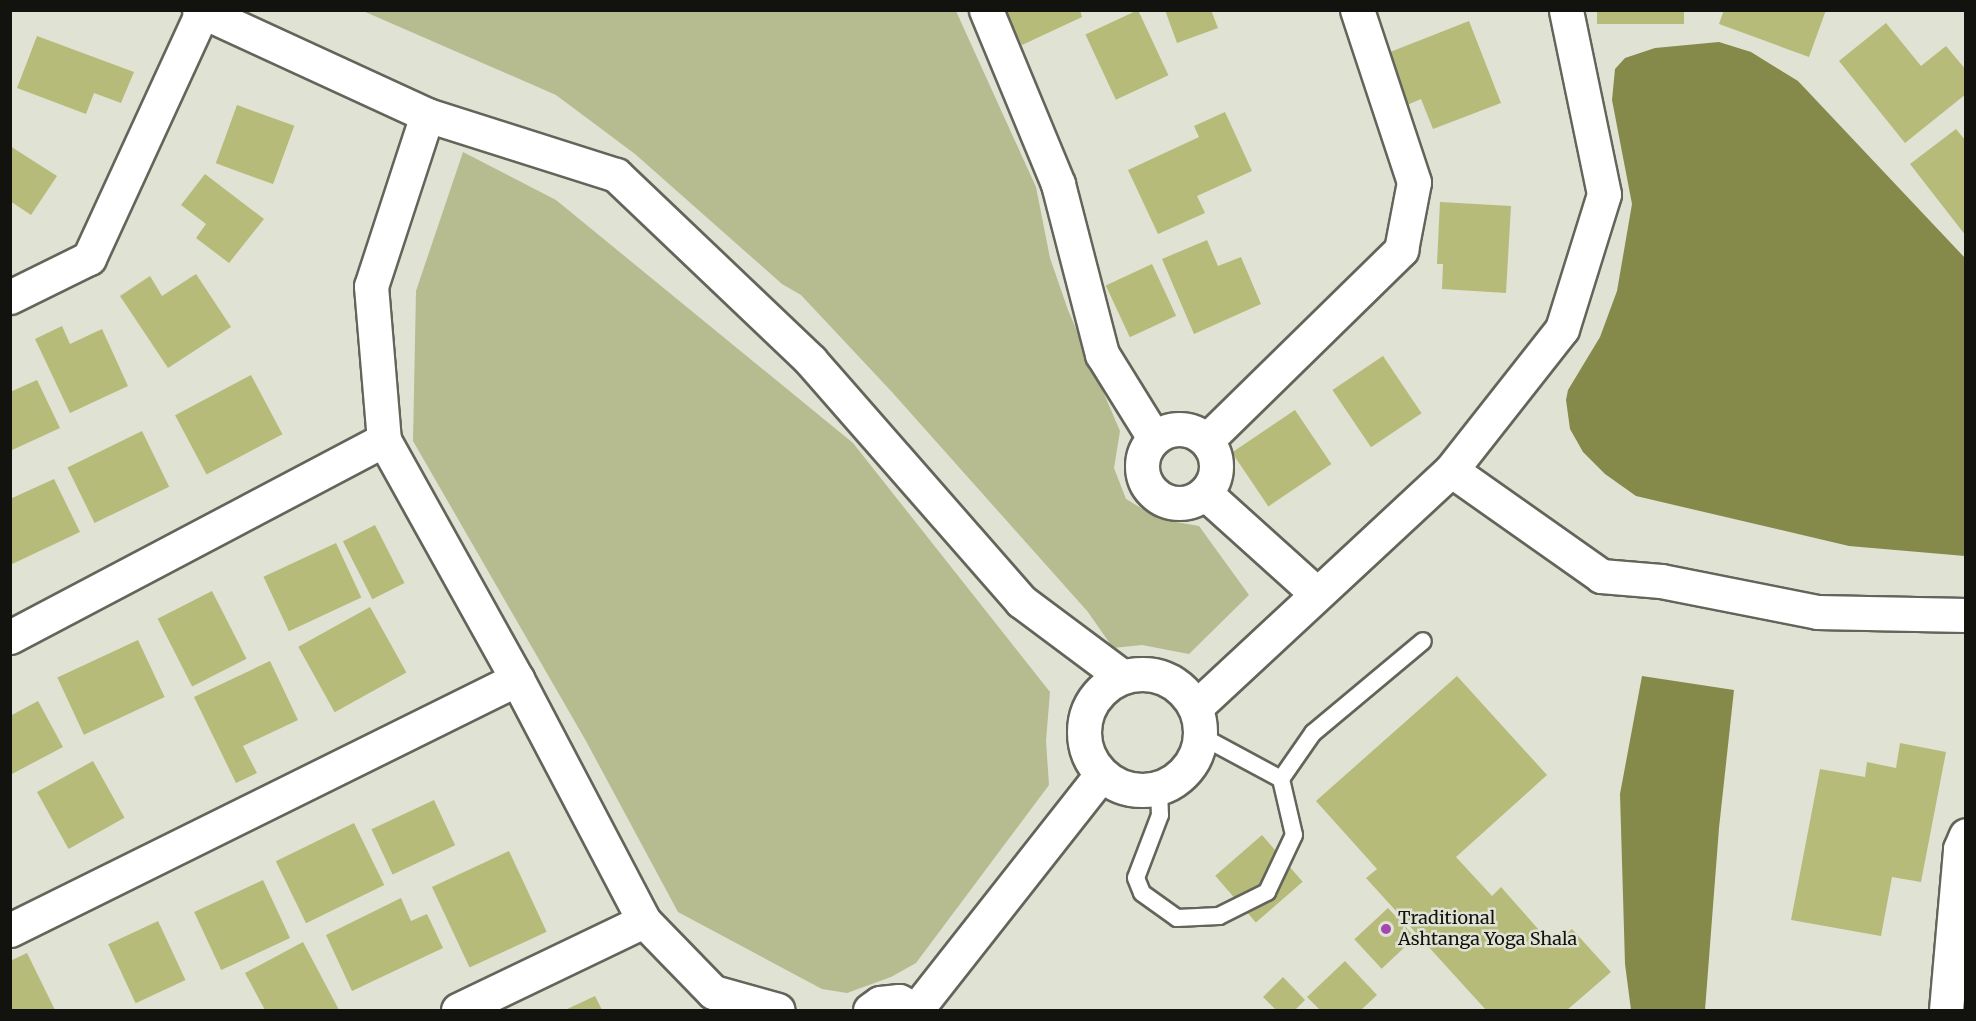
<!DOCTYPE html>
<html>
<head>
<meta charset="utf-8">
<style>
  body { margin:0 }
  #map { position:relative; width:1976px; height:1021px; overflow:hidden; background:#e0e2d4; font-family:Merriweather,serif }
  div>[style] { position:absolute }
  .green>* { inset:0; background:#b7bb90 }
  .water>* { inset:0; background:#858a4a }
  .building>* { inset:0; background:#b6bb7a; transform-origin:0 0 }
  .roads { filter:drop-shadow(2px 0 #64655a) drop-shadow(-2px 0 #64655a) drop-shadow(0 2px #64655a) drop-shadow(0 -2px #64655a) }
  .service>* { height:16px; margin:-8px; padding:0 8px; transform-origin:8px; border-radius:8px; background:#fff }
  .minor>* { height:33px; margin:-16.5px; padding:0 16.5px; transform-origin:16.5px; border-radius:16.5px; background:#fff }
  .minor>.ring { margin:-16.5px; padding:0; box-sizing:content-box; background:none; border:33px solid #fff; border-radius:50% }
  .dots>* { width:16px; height:16px; translate:-50% -50%; box-sizing:border-box; border:3px solid #e0e2d4; border-radius:50% }
  span { translate:-50% -50%; white-space:nowrap; text-align:center; line-height:1.15; -webkit-text-stroke:5px #e0e2d4; paint-order:stroke }
  .poi-label { font-size:18px; color:#12120e }
  .left { translate:0 -50%; text-align:left }
  .frame { position:absolute; inset:0; border:12px solid #12120e; pointer-events:none }
</style>
</head>
<body>
<div id="map">
  <div class="green">
    <div style="clip-path:polygon(363px 11px,956px 11px,1036px 187px,1050px 258px,1068px 310px,1120px 431px,1114px 468px,1126px 499px,1159px 519px,1199px 526px,1249px 595px,1189px 654px,1142px 645px,1113px 648px,1088px 612px,891px 391px,801px 295px,782px 284px,635px 154px,556px 95px)"></div>
    <div style="clip-path:polygon(463px 152px,556px 200px,853px 443px,1050px 692px,1046px 741px,1049px 785px,916px 963px,891px 977px,847px 993px,822px 989px,678px 912px,586px 741px,413px 441px,416px 291px)"></div>
  </div>
  <div class="water">
    <div style="clip-path:polygon(1719px 42px,1751px 52px,1798px 81px,1965px 258px,1965px 556px,1849px 546px,1636px 496px,1605px 474px,1583px 452px,1570px 429px,1566px 400px,1568px 390px,1600px 337px,1617px 291px,1632px 204px,1612px 100px,1615px 69px,1625px 58px,1655px 48px)"></div>
    <div style="clip-path:polygon(1642px 676px,1734px 690px,1719px 828px,1705px 1010px,1631px 1010px,1625px 964px,1620px 794px)"></div>
  </div>
  <div class="building">
    <div style="clip-path:polygon(1005px 10px,1080px 10px,1082px 17px,1022px 45px)"></div>
    <div style="left:1138px;top:10px;width:72px;height:58px;rotate:65deg"></div>
    <div style="clip-path:polygon(1165px 10px,1211px 10px,1218px 28px,1177px 43px)"></div>
    <div style="left:1597px;top:10px;width:87px;height:14px"></div>
    <div style="clip-path:polygon(1724px 10px,1826px 10px,1809px 57px,1719px 24px)"></div>
    <div style="clip-path:polygon(1469px 21px,1501px 103px,1433px 129px,1421px 99px,1400px 108px,1380px 56px)"></div>
    <div style="clip-path:polygon(1886px 23px,1921px 66px,1946px 46px,1966px 70px,1966px 94px,1905px 143px,1839px 61px)"></div>
    <div style="clip-path:polygon(37px 36px,134px 72px,121px 103px,94px 93px,86px 114px,17px 88px)"></div>
    <div style="left:237px;top:105px;width:61px;height:62px;rotate:20deg"></div>
    <div style="clip-path:polygon(1225px 112px,1252px 171px,1197px 196px,1205px 213px,1158px 234px,1128px 170px,1199px 137px,1194px 126px)"></div>
    <div style="clip-path:polygon(1956px 129px,1966px 141px,1966px 236px,1910px 164px)"></div>
    <div style="clip-path:polygon(10px 146px,57px 176px,31px 215px,10px 201px)"></div>
    <div style="clip-path:polygon(205px 174px,264px 219px,229px 263px,196px 238px,206px 224px,181px 205px)"></div>
    <div style="clip-path:polygon(1440px 202px,1511px 206px,1506px 293px,1442px 289px,1443px 264px,1437px 264px)"></div>
    <div style="clip-path:polygon(1207px 240px,1218px 266px,1241px 257px,1261px 304px,1194px 334px,1162px 259px)"></div>
    <div style="left:1152px;top:264px;width:57px;height:51px;rotate:65deg"></div>
    <div style="clip-path:polygon(196px 274px,231px 327px,168px 368px,120px 296px,150px 276px,162px 296px)"></div>
    <div style="clip-path:polygon(62px 326px,70px 344px,102px 329px,128px 386px,70px 413px,35px 339px)"></div>
    <div style="left:1383px;top:356px;width:69px;height:61px;rotate:56deg"></div>
    <div style="left:251px;top:375px;width:67px;height:86px;rotate:62deg"></div>
    <div style="clip-path:polygon(37px 380px,60px 428px,10px 451px,10px 392px)"></div>
    <div style="left:1295px;top:410px;width:65px;height:76px;rotate:56deg"></div>
    <div style="left:142px;top:431px;width:62px;height:83px;rotate:64deg"></div>
    <div style="clip-path:polygon(54px 479px,80px 532px,10px 565px,10px 499px)"></div>
    <div style="left:375px;top:525px;width:65px;height:36px;rotate:63deg"></div>
    <div style="left:336px;top:543px;width:60px;height:80px;rotate:65deg"></div>
    <div style="left:212px;top:591px;width:76px;height:61px;rotate:63deg"></div>
    <div style="left:370px;top:607px;width:75px;height:82px;rotate:61deg"></div>
    <div style="left:138px;top:640px;width:63px;height:89px;rotate:65deg"></div>
    <div style="clip-path:polygon(270px 661px,298px 720px,243px 746px,257px 773px,236px 783px,194px 697px)"></div>
    <div style="clip-path:polygon(1457px 676px,1547px 775px,1456px 857px,1492px 896px,1501px 887px,1553px 946px,1572px 929px,1611px 972px,1567px 1010px,1486px 1010px,1366px 878px,1377px 869px,1316px 801px)"></div>
    <div style="clip-path:polygon(38px 701px,63px 747px,10px 775px,10px 716px)"></div>
    <div style="clip-path:polygon(1900px 743px,1946px 752px,1921px 882px,1892px 877px,1881px 936px,1791px 920px,1820px 769px,1865px 777px,1867px 762px,1896px 768px)"></div>
    <div style="left:93px;top:761px;width:65px;height:64px;rotate:61deg"></div>
    <div style="left:434px;top:800px;width:50px;height:69px;rotate:65deg"></div>
    <div style="left:354px;top:823px;width:69px;height:87px;rotate:64deg"></div>
    <div style="left:1262px;top:835px;width:62px;height:62px;rotate:49deg"></div>
    <div style="left:509px;top:851px;width:89px;height:85px;rotate:65deg"></div>
    <div style="left:263px;top:880px;width:64px;height:76px;rotate:65deg"></div>
    <div style="clip-path:polygon(401px 898px,411px 921px,427px 914px,443px 948px,352px 991px,326px 935px)"></div>
    <div style="left:1388px;top:908px;width:40px;height:46px;rotate:47deg"></div>
    <div style="left:158px;top:921px;width:65px;height:55px;rotate:65deg"></div>
    <div style="clip-path:polygon(303px 942px,339px 1010px,265px 1010px,245px 973px)"></div>
    <div style="clip-path:polygon(27px 953px,55px 1010px,10px 1010px,10px 961px)"></div>
    <div style="clip-path:polygon(1345px 961px,1377px 995px,1361px 1010px,1320px 1010px,1307px 997px)"></div>
    <div style="clip-path:polygon(1283px 977px,1305px 1000px,1295px 1010px,1276px 1010px,1263px 997px)"></div>
    <div style="clip-path:polygon(595px 996px,602px 1010px,565px 1010px)"></div>
  </div>
  <div class="roads">
    <div class="service">
      <div style="left:1281px;top:779px;width:56px;rotate:-55.2deg"></div>
      <div style="left:1313px;top:733px;width:143px;rotate:-39.9deg"></div>
      <div style="left:1159px;top:788px;width:27px;rotate:88deg"></div>
      <div style="left:1160px;top:815px;width:67px;rotate:110.9deg"></div>
      <div style="left:1136px;top:878px;width:16px;rotate:68deg"></div>
      <div style="left:1142px;top:893px;width:43px;rotate:35.5deg"></div>
      <div style="left:1177px;top:918px;width:42px;rotate:-2.7deg"></div>
      <div style="left:1219px;top:916px;width:54px;rotate:-26.6deg"></div>
      <div style="left:1267px;top:892px;width:63px;rotate:-64.7deg"></div>
      <div style="left:1294px;top:835px;width:57px;rotate:-103.1deg"></div>
      <div style="left:1281px;top:779px;width:91px;rotate:-151.7deg"></div>
    </div>
    <div class="minor">
      <div style="left:199px;top:10px;width:251px;rotate:24.7deg"></div>
      <div style="left:427px;top:115px;width:198px;rotate:17.6deg"></div>
      <div style="left:616px;top:175px;width:269px;rotate:43.6deg"></div>
      <div style="left:811px;top:361px;width:319px;rotate:48.8deg"></div>
      <div style="left:1021px;top:601px;width:127px;rotate:36.7deg"></div>
      <div style="left:986px;top:10px;width:188px;rotate:67.5deg"></div>
      <div style="left:1058px;top:184px;width:176px;rotate:75.5deg"></div>
      <div style="left:1102px;top:354px;width:99px;rotate:58.2deg"></div>
      <div style="left:427px;top:115px;width:180px;rotate:108.1deg"></div>
      <div style="left:371px;top:286px;width:155px;rotate:85.2deg"></div>
      <div style="left:384px;top:440px;width:274px;rotate:60.9deg"></div>
      <div style="left:517px;top:679px;width:273px;rotate:62.3deg"></div>
      <div style="left:644px;top:921px;width:99px;rotate:45.8deg"></div>
      <div style="left:713px;top:992px;width:67px;rotate:15.5deg"></div>
      <div style="left:10px;top:297px;width:88px;rotate:-26.3deg"></div>
      <div style="left:89px;top:258px;width:271px;rotate:-65.3deg"></div>
      <div class="ring" style="left:1142px;top:429px;width:41px;height:41px"></div>
      <div style="left:1207px;top:440px;width:272px;rotate:-44.4deg"></div>
      <div style="left:1401px;top:250px;width:69px;rotate:-79.2deg"></div>
      <div style="left:1414px;top:182px;width:181px;rotate:-108.3deg"></div>
      <div style="left:1451px;top:470px;width:184px;rotate:35.2deg"></div>
      <div style="left:1601px;top:576px;width:60px;rotate:4.8deg"></div>
      <div style="left:1661px;top:581px;width:159px;rotate:11.2deg"></div>
      <div style="left:1817px;top:612px;width:149px;rotate:1.2deg"></div>
      <div style="left:1206px;top:494px;width:149px;rotate:42deg"></div>
      <div style="left:10px;top:637px;width:423px;rotate:-27.8deg"></div>
      <div class="ring" style="left:1084px;top:674px;width:83px;height:83px"></div>
      <div style="left:1196px;top:707px;width:348px;rotate:-42.9deg"></div>
      <div style="left:1451px;top:470px;width:179px;rotate:-51.8deg"></div>
      <div style="left:1562px;top:329px;width:141px;rotate:-72.7deg"></div>
      <div style="left:1604px;top:194px;width:188px;rotate:-101.7deg"></div>
      <div style="left:10px;top:930px;width:566px;rotate:-26.34deg"></div>
      <div style="left:458px;top:1010px;width:206px;rotate:-25.6deg"></div>
      <div style="left:870px;top:1010px;width:12px;rotate:-35deg"></div>
      <div style="left:880px;top:1003px;width:19px;rotate:-6deg"></div>
      <div style="left:899px;top:1001px;width:20px;rotate:27deg"></div>
      <div style="left:916px;top:1010px;width:300px;rotate:-51.8deg"></div>
      <div style="left:1946px;top:1010px;width:162px;rotate:-85deg"></div>
      <div style="left:1960px;top:849px;width:15px;rotate:-67deg"></div>
    </div>
  </div>
  <div class="dots">
    <div style="left:1386px;top:929px;background:#a347b1"></div>
  </div>
  <div class="poi-label">
    <span class="left" style="left:1398px;top:929px">Traditional<br>Ashtanga Yoga Shala</span>
  </div>
  <div class="frame"></div>
</div>
</body>
</html>
